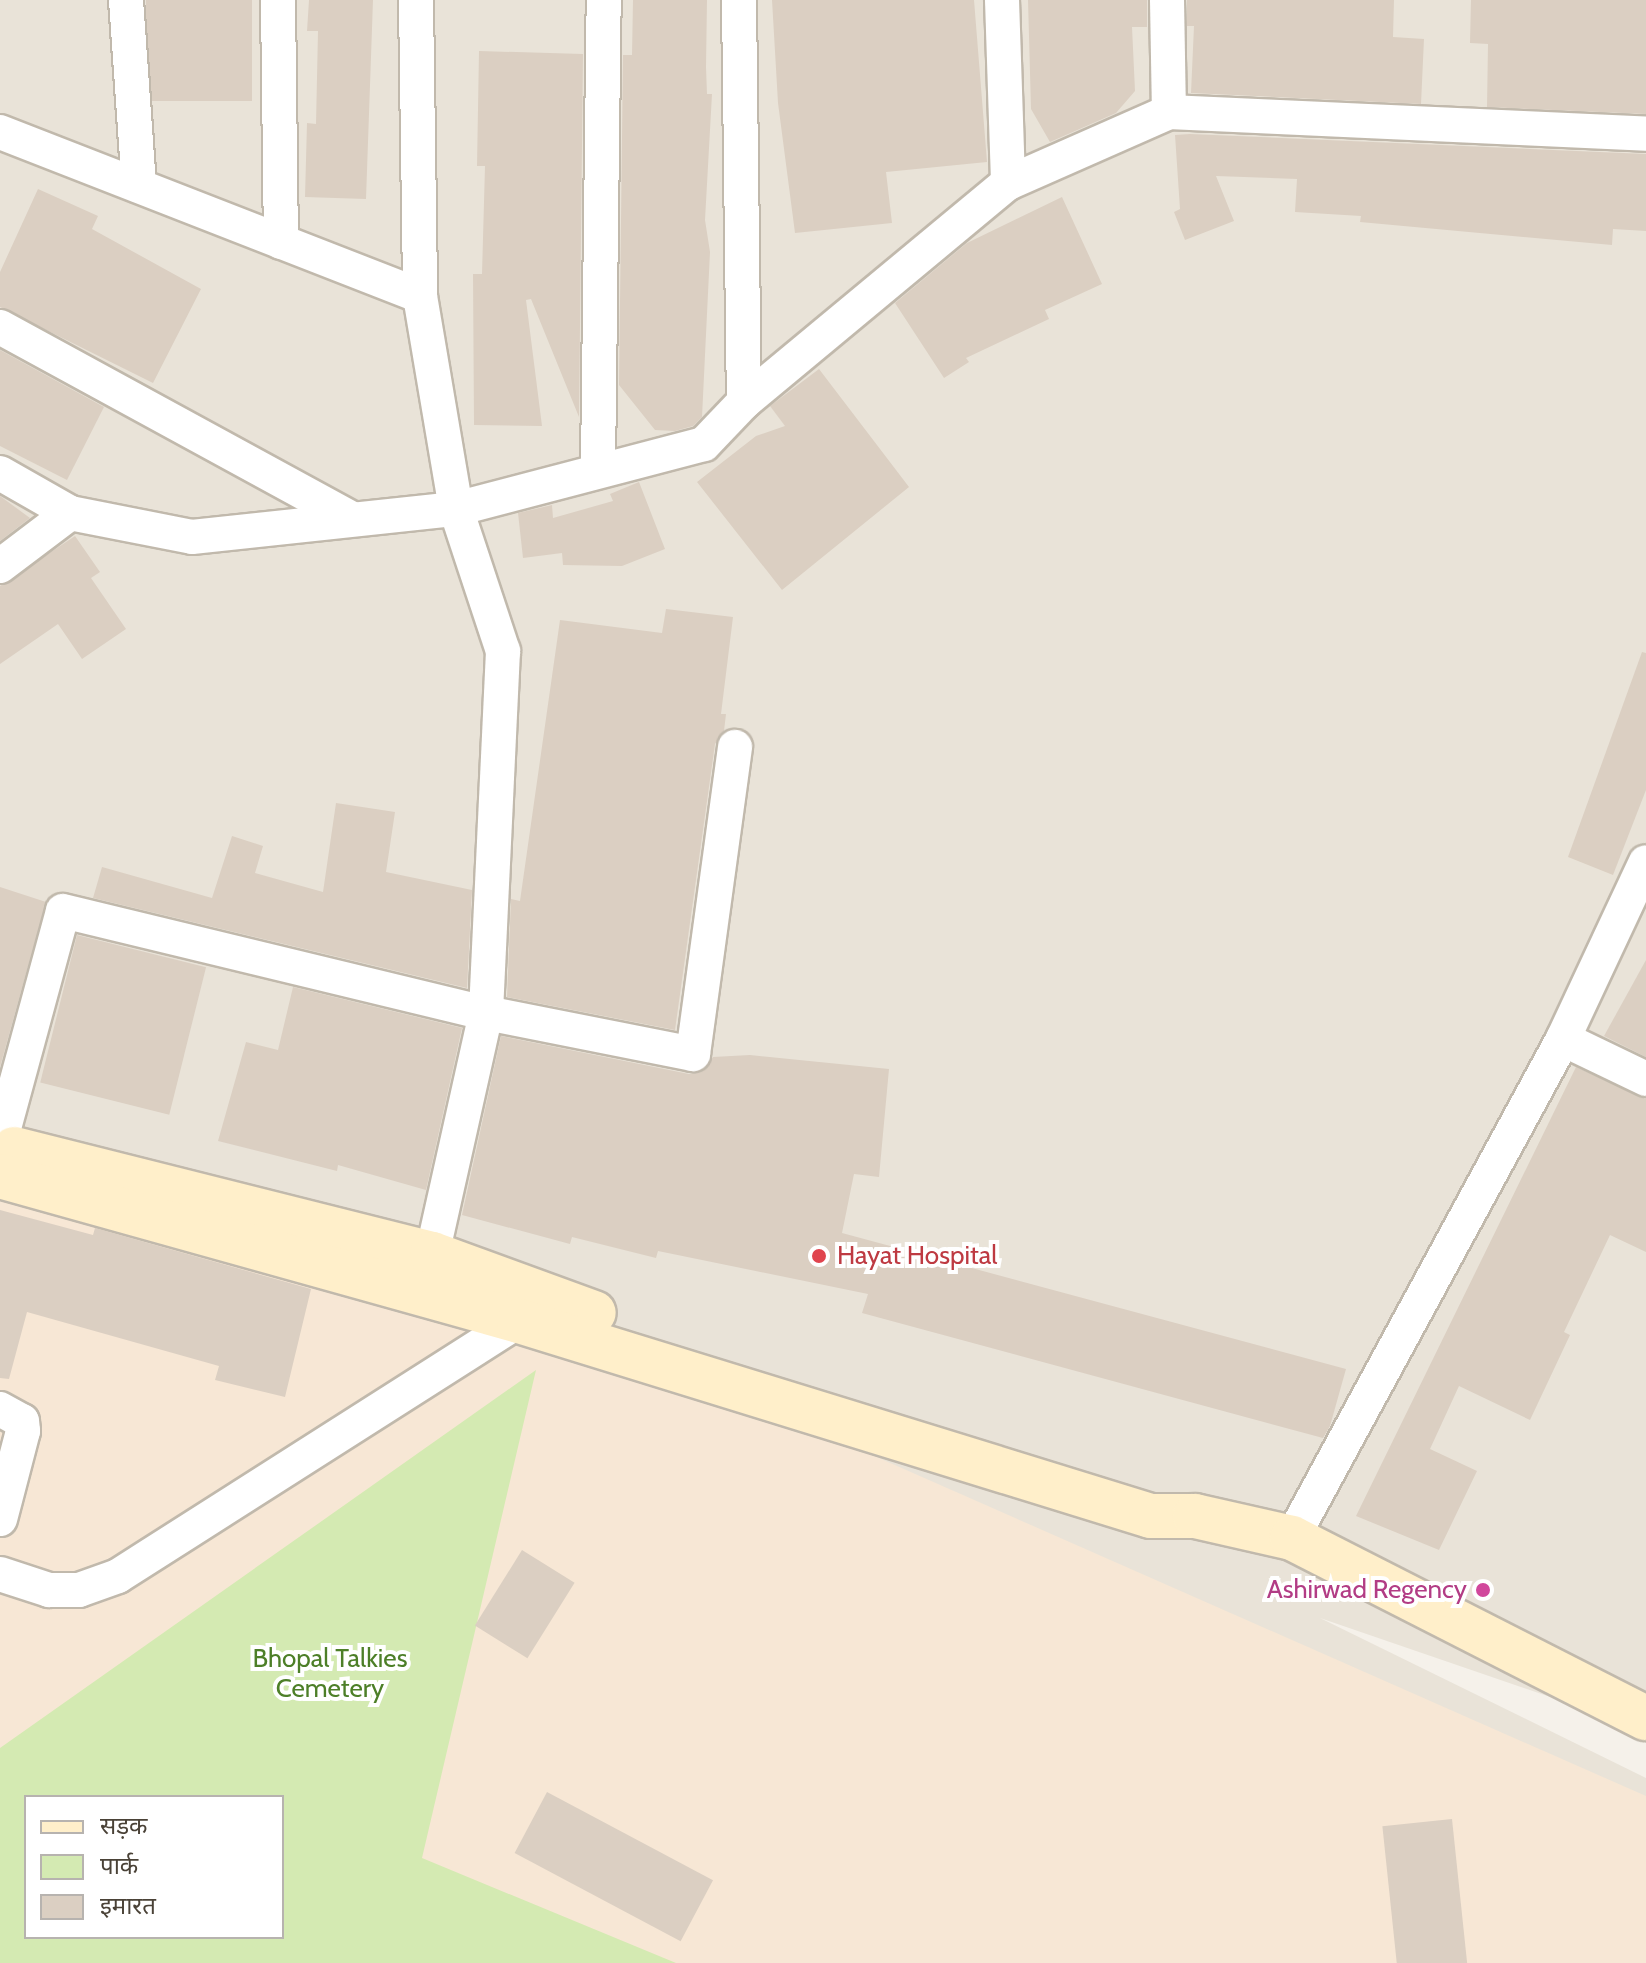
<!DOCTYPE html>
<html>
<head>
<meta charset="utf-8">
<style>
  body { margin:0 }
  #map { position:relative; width:1646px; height:1963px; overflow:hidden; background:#f5f1ea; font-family:Cabin,"Noto Sans Devanagari",sans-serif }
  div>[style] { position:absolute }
  .residential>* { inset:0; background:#e9e3d8 }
  .commercial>* { inset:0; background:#f7e7d5 }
  .green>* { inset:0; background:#d4eab2 }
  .building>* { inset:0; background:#dbcfc2; transform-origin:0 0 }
  .roads { filter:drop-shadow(2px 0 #c1b9ac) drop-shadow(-2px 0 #c1b9ac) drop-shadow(0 2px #c1b9ac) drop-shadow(0 -2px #c1b9ac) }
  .street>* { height:34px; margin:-17px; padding:0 17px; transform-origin:17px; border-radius:17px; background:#fff }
  .secondary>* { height:44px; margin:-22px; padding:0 22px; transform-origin:22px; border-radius:22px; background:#ffefca }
  .dots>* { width:22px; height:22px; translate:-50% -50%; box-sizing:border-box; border:4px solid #fff; border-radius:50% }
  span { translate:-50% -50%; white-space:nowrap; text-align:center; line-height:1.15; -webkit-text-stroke:8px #fff; paint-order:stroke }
  .health-label { font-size:26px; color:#be3a42 }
  .left { translate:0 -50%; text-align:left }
  .hotel-label { font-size:26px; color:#b23c85 }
  .right { translate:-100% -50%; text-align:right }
  .park-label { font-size:26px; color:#4d7f28 }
  .legend { position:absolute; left:24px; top:1795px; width:260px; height:144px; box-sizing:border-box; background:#fff; border:2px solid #b7b3af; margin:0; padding:10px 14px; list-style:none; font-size:24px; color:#4a4237 }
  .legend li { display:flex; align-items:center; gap:16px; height:40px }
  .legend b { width:40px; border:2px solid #b7b3af }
</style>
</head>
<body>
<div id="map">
  <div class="residential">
    <div style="clip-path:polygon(evenodd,0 0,1646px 0,1646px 1730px,1320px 1618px,1646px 1778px,1646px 1963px,0 1963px,0 0,26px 1797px,282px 1797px,282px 1937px,26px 1937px,26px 1797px)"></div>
  </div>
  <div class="commercial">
    <div style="clip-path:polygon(evenodd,0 1179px,543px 1310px,1646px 1796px,1646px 1963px,0 1963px,0 1179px,26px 1797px,282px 1797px,282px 1937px,26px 1937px,26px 1797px)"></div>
  </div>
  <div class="green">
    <div style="clip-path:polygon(evenodd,536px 1370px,422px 1858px,676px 1963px,0 1963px,0 1748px,536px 1370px,26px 1797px,282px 1797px,282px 1937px,26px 1937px,26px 1797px)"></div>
  </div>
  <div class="building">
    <div style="left:146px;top:0;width:106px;height:101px"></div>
    <div style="clip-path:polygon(309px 0,373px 0,366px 199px,305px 197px,307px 123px,316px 124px,318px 31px,307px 31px)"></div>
    <div style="clip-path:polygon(633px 0,707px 0,706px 67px,707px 94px,712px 94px,705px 220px,710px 252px,702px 417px,693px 426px,675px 431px,655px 430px,619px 385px,623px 55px,632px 55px)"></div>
    <div style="clip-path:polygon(772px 0,974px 0,987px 162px,886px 172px,892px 223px,795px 233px,778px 103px)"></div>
    <div style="clip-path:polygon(1028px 0,1147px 0,1147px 27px,1132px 27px,1135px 91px,1116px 113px,1050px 142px,1031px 109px)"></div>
    <div style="clip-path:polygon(1187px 0,1394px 0,1393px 37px,1424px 39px,1421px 104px,1191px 93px,1194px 26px,1187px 26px)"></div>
    <div style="clip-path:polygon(1471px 0,1646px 0,1646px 114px,1487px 107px,1488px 44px,1470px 43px)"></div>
    <div style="clip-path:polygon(479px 51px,583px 54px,579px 417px,531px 299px,526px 300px,542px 426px,474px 425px,473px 274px,482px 274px,485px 166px,477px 166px)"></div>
    <div style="clip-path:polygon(1190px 134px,1646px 154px,1646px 231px,1613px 229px,1612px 245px,1360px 222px,1361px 216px,1295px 212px,1297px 179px,1216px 176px,1234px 221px,1185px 240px,1174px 212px,1180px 209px,1175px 135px)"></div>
    <div style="clip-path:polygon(38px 189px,98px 216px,92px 229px,201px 289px,153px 383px,0 307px,0 272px)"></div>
    <div style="clip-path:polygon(1062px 197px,1102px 284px,1045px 310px,1049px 319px,966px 358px,969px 362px,944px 378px,895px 303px,967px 243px)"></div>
    <div style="clip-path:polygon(0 350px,104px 407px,67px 480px,0 446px)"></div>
    <div style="clip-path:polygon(819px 369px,909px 487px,782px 590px,697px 482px,756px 436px,785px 426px,770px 406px)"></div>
    <div style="clip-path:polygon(639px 482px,665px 549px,622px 566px,563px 565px,562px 553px,523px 558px,518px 513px,552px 505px,553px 518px,613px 501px,610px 494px)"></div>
    <div style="clip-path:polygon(0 496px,30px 518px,0 541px)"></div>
    <div style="clip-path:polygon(75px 536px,100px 572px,91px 578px,126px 629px,82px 659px,58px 624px,0 664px,0 586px)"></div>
    <div style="clip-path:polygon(666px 609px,733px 617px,721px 714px,726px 714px,724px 731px,715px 744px,675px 1030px,507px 997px,511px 899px,520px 901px,560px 620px,662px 633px)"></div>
    <div style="clip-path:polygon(1642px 652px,1646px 653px,1646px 790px,1613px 875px,1568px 857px)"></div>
    <div style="clip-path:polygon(336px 803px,395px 812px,386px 872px,472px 890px,467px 988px,93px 898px,102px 867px,212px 898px,232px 836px,263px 846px,255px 873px,323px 892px)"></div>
    <div style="clip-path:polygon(0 887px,46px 902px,0 1067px)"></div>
    <div style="left:77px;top:935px;width:133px;height:152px;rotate:14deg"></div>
    <div style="clip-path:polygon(1646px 960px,1646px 1057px,1604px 1036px)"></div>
    <div style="clip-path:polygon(293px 987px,462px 1028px,426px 1190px,338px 1165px,337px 1171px,218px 1141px,246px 1042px,278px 1050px)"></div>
    <div style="clip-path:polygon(501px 1036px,689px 1074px,701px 1072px,713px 1057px,750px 1055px,889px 1069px,879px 1177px,854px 1174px,842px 1233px,1346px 1369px,1330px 1426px,1323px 1438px,862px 1313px,868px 1294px,658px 1251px,656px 1258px,572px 1237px,570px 1244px,462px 1215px)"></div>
    <div style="clip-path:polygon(1576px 1067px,1646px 1099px,1646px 1252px,1610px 1235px,1564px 1332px,1570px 1335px,1530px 1420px,1459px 1386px,1430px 1449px,1477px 1471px,1439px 1550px,1356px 1516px)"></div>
    <div style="clip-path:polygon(0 1210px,93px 1235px,95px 1228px,311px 1289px,285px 1397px,215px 1380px,219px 1366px,27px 1312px,9px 1379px,0 1378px)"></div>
    <div style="left:522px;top:1550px;width:62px;height:89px;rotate:32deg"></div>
    <div style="left:547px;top:1792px;width:188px;height:69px;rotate:28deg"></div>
    <div style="left:1452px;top:1819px;width:145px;height:70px;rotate:84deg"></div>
  </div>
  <div class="roads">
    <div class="street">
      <div style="left:126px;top:0;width:186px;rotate:86deg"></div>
      <div style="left:278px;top:0;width:242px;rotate:89.3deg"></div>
      <div style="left:416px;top:0;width:296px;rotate:89.2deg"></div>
      <div style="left:420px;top:296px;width:216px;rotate:80.4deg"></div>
      <div style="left:456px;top:509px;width:150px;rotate:71.7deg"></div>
      <div style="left:503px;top:651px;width:362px;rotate:92.7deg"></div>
      <div style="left:486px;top:1013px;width:271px;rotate:102.6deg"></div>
      <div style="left:739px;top:0;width:402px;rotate:89.3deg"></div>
      <div style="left:1002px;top:0;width:183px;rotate:88.1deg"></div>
      <div style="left:1167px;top:0;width:112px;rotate:89deg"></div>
      <div style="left:0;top:132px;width:451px;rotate:21.3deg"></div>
      <div style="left:0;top:327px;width:401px;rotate:28.6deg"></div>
      <div style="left:598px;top:468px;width:468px;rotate:-89.3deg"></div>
      <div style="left:0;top:473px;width:81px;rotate:29.7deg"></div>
      <div style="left:70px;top:513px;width:124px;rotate:11.1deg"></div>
      <div style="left:192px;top:537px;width:265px;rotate:-6.1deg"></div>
      <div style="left:456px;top:509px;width:256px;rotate:-14.7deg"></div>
      <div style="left:704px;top:444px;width:58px;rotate:-46.4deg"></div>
      <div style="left:744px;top:402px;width:343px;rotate:-39.7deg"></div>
      <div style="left:1008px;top:183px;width:176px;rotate:-23.8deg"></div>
      <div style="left:1169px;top:112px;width:478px;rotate:2.6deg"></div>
      <div style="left:0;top:566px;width:88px;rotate:-37.1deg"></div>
      <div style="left:1563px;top:1039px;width:92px;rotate:25.7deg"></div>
      <div style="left:0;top:1143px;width:240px;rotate:-74.8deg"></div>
      <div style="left:63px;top:911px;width:435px;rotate:13.6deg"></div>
      <div style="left:486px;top:1013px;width:211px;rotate:11.2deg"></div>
      <div style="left:693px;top:1054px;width:310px;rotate:-82.2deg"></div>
      <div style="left:0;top:1409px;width:25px;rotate:29deg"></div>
      <div style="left:22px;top:1421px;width:10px;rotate:84deg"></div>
      <div style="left:23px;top:1431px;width:91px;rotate:104.6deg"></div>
      <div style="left:1292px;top:1538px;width:568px;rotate:-61.49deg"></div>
      <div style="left:1563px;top:1039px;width:195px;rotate:-64.9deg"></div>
      <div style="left:0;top:1574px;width:52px;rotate:18.1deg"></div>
      <div style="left:49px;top:1590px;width:30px"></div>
      <div style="left:79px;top:1590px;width:41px;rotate:-19.7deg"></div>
      <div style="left:118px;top:1576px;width:490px;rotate:-32.5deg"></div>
    </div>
    <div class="secondary">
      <div style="left:14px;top:1149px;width:431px;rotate:14.1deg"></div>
      <div style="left:432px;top:1254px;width:172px;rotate:20deg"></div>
      <div style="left:0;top:1176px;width:539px;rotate:15.61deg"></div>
      <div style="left:519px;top:1321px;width:661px;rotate:17.15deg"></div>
      <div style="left:1151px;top:1516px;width:44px"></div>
      <div style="left:1195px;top:1516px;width:99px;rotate:12.8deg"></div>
      <div style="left:1292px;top:1538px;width:397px;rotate:27deg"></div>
    </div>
  </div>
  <div class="dots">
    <div style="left:819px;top:1256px;background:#e0444e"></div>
    <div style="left:1483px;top:1590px;background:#d1479c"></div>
  </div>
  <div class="health-label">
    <span class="left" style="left:837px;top:1256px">Hayat Hospital</span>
  </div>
  <div class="hotel-label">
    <span class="right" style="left:1467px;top:1590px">Ashirwad Regency</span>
  </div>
  <div class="park-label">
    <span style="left:330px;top:1674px">Bhopal Talkies<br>Cemetery</span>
  </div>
  <ul class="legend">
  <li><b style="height:10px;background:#ffefca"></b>सड़क</li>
  <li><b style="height:22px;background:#d4eab2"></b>पार्क</li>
  <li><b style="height:22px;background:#dbcfc2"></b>इमारत</li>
  </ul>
</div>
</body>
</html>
